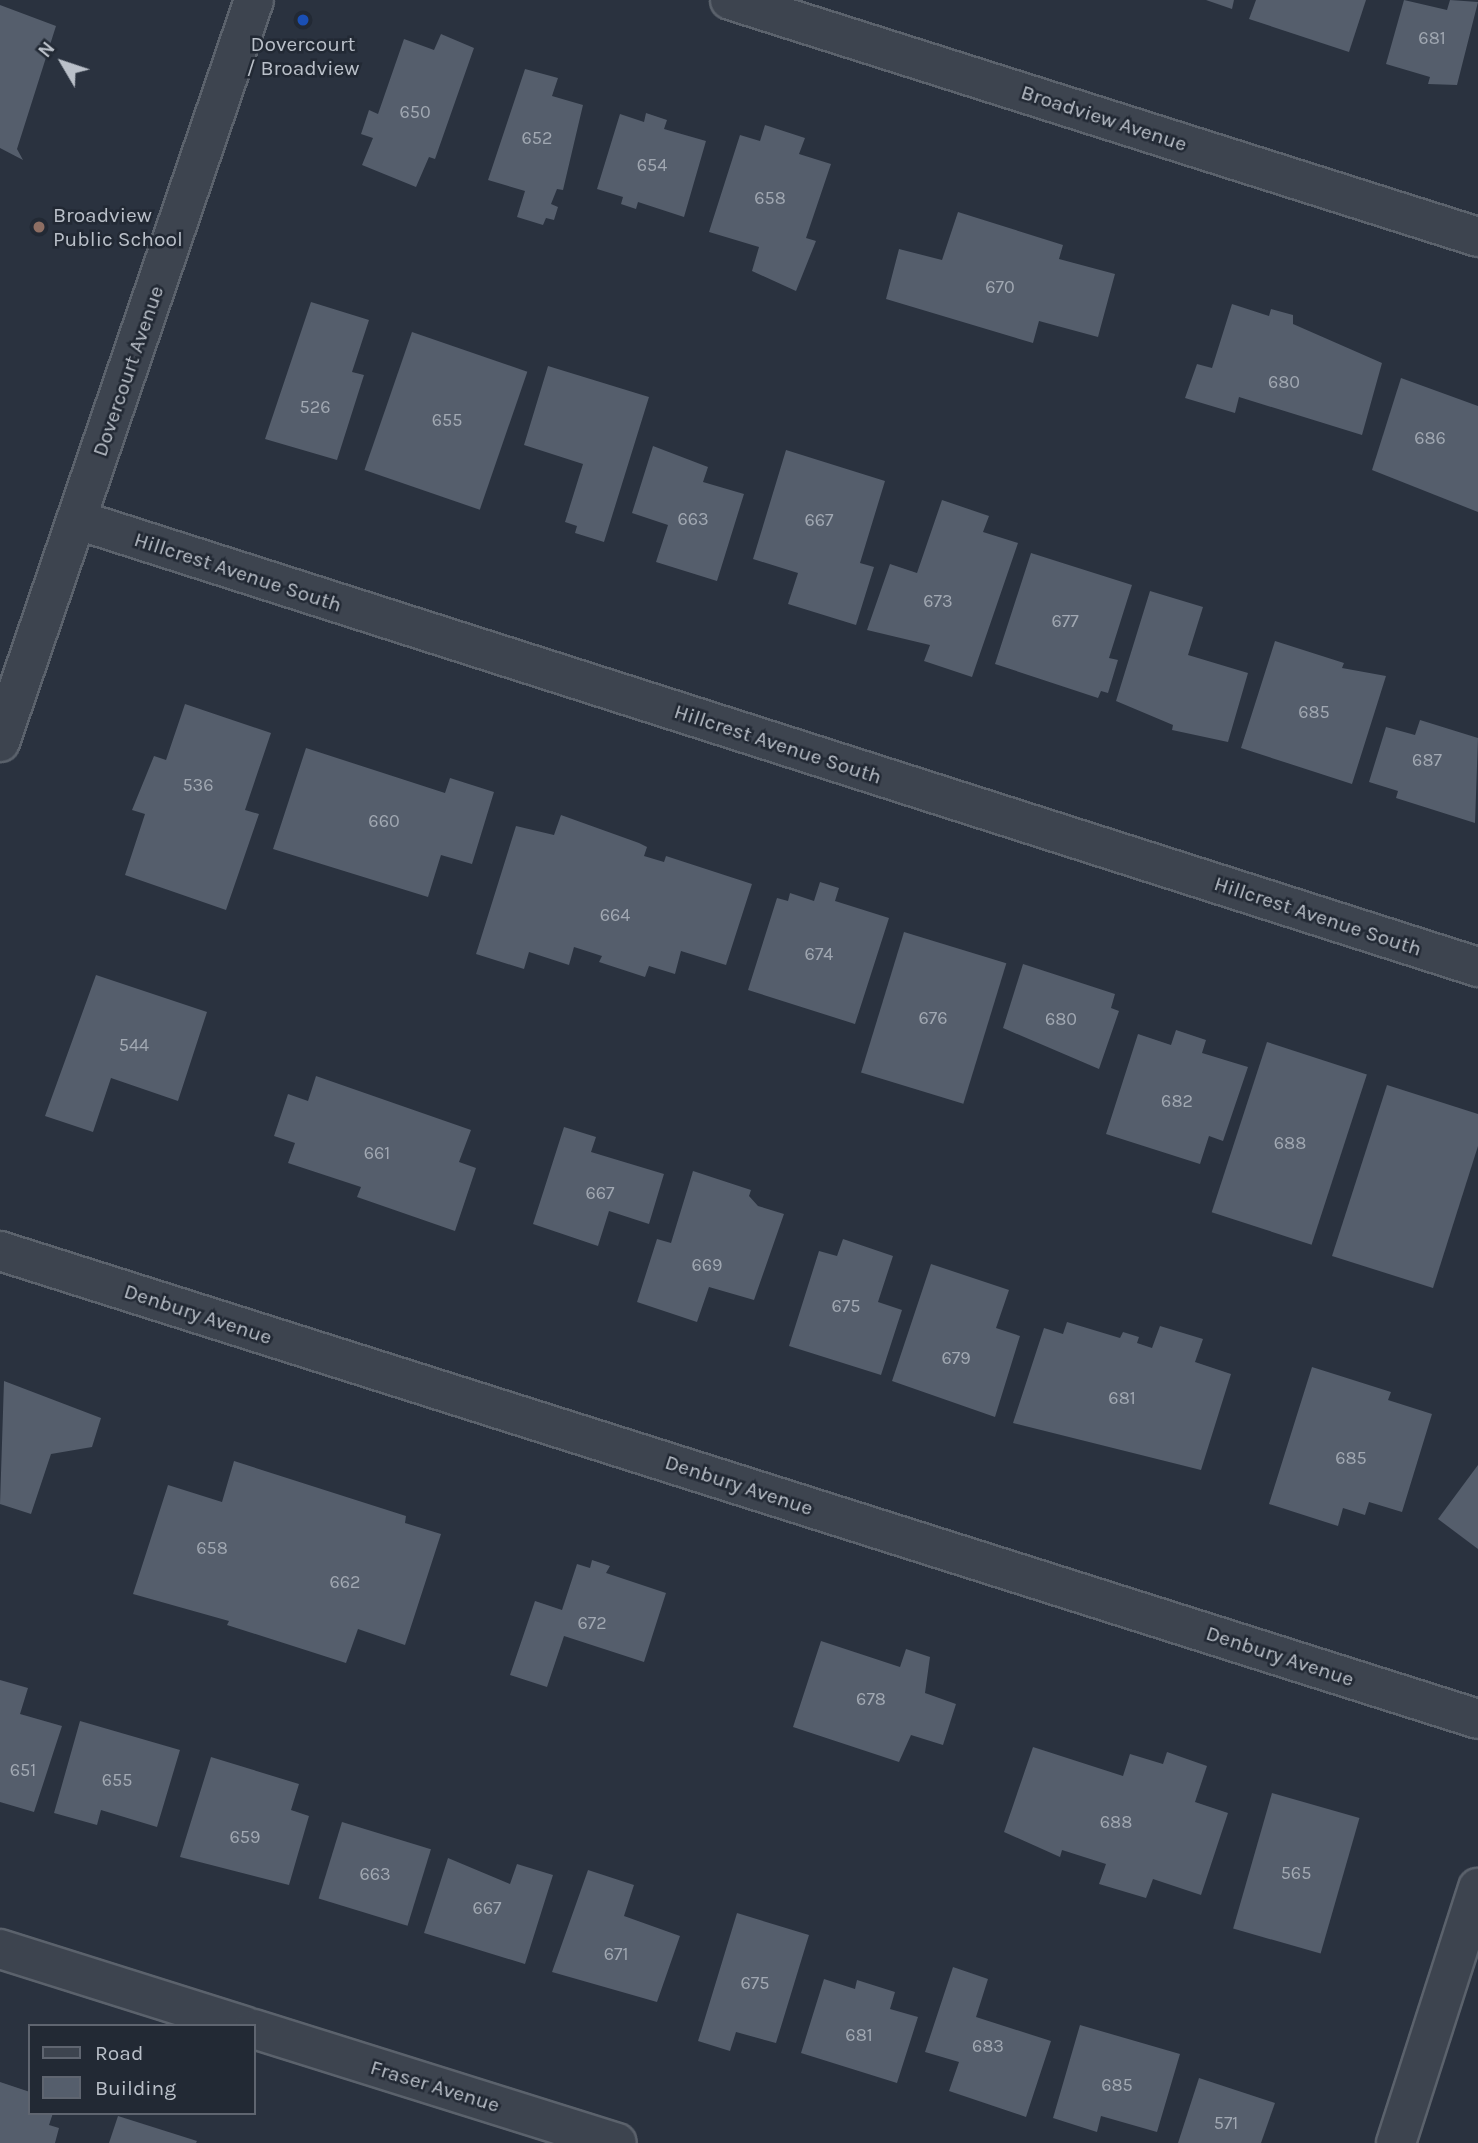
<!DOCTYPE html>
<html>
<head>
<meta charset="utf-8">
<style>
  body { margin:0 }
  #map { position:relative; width:1478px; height:2143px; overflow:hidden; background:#2a323f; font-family:Karla,sans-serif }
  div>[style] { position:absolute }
  .building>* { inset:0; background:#555e6c; transform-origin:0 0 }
  .roads { filter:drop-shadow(2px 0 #5b626c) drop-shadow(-2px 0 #5b626c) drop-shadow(0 2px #5b626c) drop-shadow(0 -2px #5b626c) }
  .minor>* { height:38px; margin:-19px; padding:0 19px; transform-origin:19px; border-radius:19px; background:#3d444f }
  .dots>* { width:19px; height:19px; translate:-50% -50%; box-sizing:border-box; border:4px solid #222934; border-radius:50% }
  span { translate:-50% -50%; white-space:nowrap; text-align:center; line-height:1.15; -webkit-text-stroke:5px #222934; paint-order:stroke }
  .number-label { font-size:18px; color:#a1a8b2 }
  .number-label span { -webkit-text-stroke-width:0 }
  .poi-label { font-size:21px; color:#bac0c9 }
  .left { translate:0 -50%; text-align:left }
  .street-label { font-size:21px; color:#bac0c9 }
  .legend { position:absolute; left:28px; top:2024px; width:228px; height:91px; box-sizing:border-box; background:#222934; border:2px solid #5f6570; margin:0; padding:9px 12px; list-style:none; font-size:21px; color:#bac0c9 }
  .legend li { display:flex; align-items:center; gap:14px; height:35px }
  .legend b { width:35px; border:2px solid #5f6570 }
  .north { position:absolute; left:28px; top:28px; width:70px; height:70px; -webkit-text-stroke:5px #222934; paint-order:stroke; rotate:309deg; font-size:19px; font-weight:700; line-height:28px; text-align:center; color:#bac0c9 }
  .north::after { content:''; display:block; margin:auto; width:24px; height:32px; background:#bac0c9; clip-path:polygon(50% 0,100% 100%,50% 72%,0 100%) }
</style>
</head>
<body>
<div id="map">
  <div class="building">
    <div style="clip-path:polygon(1206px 0,1234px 0,1232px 9px)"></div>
    <div style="clip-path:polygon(1256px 0,1366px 0,1349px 52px,1249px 19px)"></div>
    <div style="clip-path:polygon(1404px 0,1447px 10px,1450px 0,1478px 2px,1457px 85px,1428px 84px,1430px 77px,1386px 64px)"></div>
    <div style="clip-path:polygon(0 5px,56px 26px,17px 149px,23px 160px,0 148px)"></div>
    <div style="clip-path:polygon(441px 34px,474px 48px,435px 159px,429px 157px,416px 187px,362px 165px,373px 138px,361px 134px,369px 110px,378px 114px,404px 39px,434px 50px)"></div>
    <div style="clip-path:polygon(525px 69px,558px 78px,552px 96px,583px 105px,563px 190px,557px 189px,551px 204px,558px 207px,554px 220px,546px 218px,543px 225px,517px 217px,525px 191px,488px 180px)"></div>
    <div style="clip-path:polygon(646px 113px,667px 120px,664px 129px,706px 141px,684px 217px,638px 202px,636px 209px,621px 204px,623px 197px,597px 189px,620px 114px,644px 122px)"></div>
    <div style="clip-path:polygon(765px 125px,805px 138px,799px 154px,831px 164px,806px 238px,816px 241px,796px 291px,752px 271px,759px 247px,709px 232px,740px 135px,760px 141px)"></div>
    <div style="clip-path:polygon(958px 212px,1063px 245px,1059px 259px,1115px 274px,1098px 337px,1039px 321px,1033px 343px,886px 299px,899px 249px,942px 260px)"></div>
    <div style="clip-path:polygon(311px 302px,369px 320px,352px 372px,364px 375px,337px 460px,265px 439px)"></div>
    <div style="clip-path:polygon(1232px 304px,1269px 316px,1271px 309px,1293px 315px,1293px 324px,1382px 363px,1362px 435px,1239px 397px,1235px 413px,1185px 398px,1197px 364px,1212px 368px)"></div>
    <div style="left:412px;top:332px;width:122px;height:146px;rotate:19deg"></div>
    <div style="clip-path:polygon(548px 366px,649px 397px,604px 542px,575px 533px,577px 526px,565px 522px,583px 464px,524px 445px)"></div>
    <div style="clip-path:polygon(1401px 378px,1478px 406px,1478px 512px,1372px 470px)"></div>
    <div style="clip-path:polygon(653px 446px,708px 467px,703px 482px,744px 494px,717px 581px,656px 562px,668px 525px,632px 513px)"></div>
    <div style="clip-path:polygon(786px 450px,885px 481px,860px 563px,874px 567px,856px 625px,788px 604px,798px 573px,753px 559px)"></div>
    <div style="clip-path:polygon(942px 500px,989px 516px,983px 532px,1018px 543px,972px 677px,924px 661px,930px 645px,867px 630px,890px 564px,917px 573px)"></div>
    <div style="clip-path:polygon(1031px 553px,1132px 585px,1109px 658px,1118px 660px,1108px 693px,1101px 691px,1098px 698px,995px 664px)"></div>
    <div style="clip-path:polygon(1150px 591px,1203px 607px,1188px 655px,1248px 673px,1228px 742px,1172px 730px,1173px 725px,1116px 701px)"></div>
    <div style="clip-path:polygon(1275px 641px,1344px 663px,1342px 668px,1386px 676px,1352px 784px,1241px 748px)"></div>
    <div style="clip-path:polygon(185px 704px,271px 733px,245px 810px,259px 814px,226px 910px,125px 875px,145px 814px,132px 810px,154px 756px,166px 760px)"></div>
    <div style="clip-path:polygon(1420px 720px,1478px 738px,1475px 823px,1396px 798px,1398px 791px,1369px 782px,1386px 727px,1415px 735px)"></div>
    <div style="clip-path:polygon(306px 748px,445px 793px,450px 778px,494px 792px,472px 864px,441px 855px,428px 897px,273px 849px)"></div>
    <div style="clip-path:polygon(561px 815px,639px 843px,647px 847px,644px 856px,664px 862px,666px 856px,752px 884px,726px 965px,681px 951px,675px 974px,649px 966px,645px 977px,599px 962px,602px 956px,574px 947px,569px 965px,529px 952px,524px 969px,476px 954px,516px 826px,554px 835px)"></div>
    <div style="clip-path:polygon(820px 882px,839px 888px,835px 901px,889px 918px,855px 1024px,748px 990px,777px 898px,788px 901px,790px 893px,814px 901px)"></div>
    <div style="left:904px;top:932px;width:107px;height:147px;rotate:17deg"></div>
    <div style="clip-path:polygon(1023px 964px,1115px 994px,1111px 1008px,1119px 1011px,1099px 1069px,1003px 1028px)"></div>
    <div style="clip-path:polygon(96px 975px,207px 1012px,178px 1101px,111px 1078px,93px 1132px,45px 1116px)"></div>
    <div style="clip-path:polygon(1176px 1030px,1206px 1040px,1202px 1053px,1248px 1067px,1223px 1141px,1209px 1136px,1200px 1164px,1106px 1134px,1138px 1034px,1171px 1045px)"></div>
    <div style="left:1267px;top:1042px;width:105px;height:179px;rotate:18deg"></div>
    <div style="clip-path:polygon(316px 1076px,471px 1130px,459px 1162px,476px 1168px,455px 1231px,357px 1197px,361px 1187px,288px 1163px,295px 1143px,274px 1136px,288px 1094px,308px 1101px)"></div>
    <div style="clip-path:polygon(1387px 1085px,1478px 1114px,1478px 1146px,1433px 1288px,1332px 1256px)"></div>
    <div style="clip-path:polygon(564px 1127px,596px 1137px,591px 1152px,664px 1174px,649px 1224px,609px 1211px,598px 1246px,533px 1224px)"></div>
    <div style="clip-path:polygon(693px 1171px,751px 1190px,749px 1196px,758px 1206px,784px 1214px,754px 1300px,709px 1287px,697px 1322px,637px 1302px,657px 1239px,671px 1243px)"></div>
    <div style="clip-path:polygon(843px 1239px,893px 1256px,878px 1302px,902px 1310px,881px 1375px,789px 1346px,819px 1251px,837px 1256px)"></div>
    <div style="clip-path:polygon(931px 1264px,1009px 1290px,996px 1328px,1020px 1336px,995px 1417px,892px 1381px)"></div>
    <div style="clip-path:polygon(1067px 1322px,1120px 1338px,1123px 1332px,1139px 1337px,1137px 1343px,1152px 1348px,1160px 1326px,1203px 1339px,1195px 1362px,1231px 1374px,1201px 1470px,1013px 1423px,1044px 1328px,1063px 1334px)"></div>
    <div style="clip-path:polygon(1312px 1367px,1391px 1392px,1388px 1400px,1432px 1414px,1402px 1512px,1369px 1502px,1365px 1515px,1343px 1508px,1338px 1526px,1269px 1504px)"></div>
    <div style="clip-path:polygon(4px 1381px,101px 1418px,92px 1447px,51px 1454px,31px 1514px,0 1504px)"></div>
    <div style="clip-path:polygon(234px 1461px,406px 1516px,405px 1523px,441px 1534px,405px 1645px,358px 1629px,346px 1663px,227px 1625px,229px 1621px,133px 1594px,168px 1485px,222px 1502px)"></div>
    <div style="clip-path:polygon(1478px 1465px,1478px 1549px,1438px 1519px)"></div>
    <div style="clip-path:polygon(592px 1560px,610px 1566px,606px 1573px,666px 1593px,644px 1662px,564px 1636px,547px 1687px,510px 1675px,535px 1601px,562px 1610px,577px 1564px,590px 1568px)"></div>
    <div style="clip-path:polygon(821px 1641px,900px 1667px,906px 1649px,930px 1657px,925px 1693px,956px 1704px,943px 1745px,911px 1735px,899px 1762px,793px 1727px)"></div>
    <div style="clip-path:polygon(0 1680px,28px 1688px,20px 1714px,62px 1726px,34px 1812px,0 1802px)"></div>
    <div style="clip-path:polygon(80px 1721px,180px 1750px,157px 1827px,101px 1810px,97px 1825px,54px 1813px)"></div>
    <div style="clip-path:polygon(1033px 1747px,1123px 1776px,1130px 1754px,1163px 1764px,1167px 1752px,1207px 1766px,1195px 1802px,1228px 1813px,1201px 1895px,1153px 1879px,1146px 1898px,1099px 1884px,1106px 1864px,1062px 1850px,1060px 1857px,1004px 1832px)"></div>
    <div style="clip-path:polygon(211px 1757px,299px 1784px,291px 1810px,309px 1816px,289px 1885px,180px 1857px)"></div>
    <div style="left:1272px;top:1793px;width:91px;height:141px;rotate:16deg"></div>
    <div style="left:342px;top:1822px;width:93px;height:80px;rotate:17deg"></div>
    <div style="clip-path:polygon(448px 1858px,510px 1884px,517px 1864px,553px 1875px,525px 1964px,424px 1933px)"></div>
    <div style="clip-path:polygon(588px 1870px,634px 1885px,624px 1916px,680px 1936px,657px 2002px,552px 1972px)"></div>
    <div style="clip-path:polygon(737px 1913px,809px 1935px,776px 2043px,736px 2032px,730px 2051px,698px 2041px)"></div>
    <div style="clip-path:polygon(953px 1967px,988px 1979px,976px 2017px,1051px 2041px,1026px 2117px,949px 2091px,959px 2062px,925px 2052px)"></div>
    <div style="clip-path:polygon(824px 1979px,855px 1989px,857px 1980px,895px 1992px,890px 2009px,918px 2017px,897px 2083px,801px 2053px)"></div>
    <div style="clip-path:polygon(1080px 2025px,1180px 2054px,1157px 2132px,1101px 2116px,1097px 2132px,1053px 2118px)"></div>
    <div style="clip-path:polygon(1199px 2078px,1275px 2103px,1261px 2143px,1178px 2143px)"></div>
    <div style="clip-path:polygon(0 2082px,30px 2092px,30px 2113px,53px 2113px,49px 2125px,59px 2128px,55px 2143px,0 2143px)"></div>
    <div style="clip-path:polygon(118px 2116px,197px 2141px,196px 2143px,109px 2143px)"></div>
  </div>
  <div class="roads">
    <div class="minor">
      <div style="left:730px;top:0;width:785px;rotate:17.58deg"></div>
      <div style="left:78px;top:520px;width:1470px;rotate:17.71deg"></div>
      <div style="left:0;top:742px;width:784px;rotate:-71.1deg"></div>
      <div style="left:0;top:1251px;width:1550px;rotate:17.57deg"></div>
      <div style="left:0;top:1949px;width:256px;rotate:17.5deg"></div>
      <div style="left:254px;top:2029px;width:380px;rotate:17.4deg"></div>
      <div style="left:1396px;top:2143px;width:268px;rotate:-72.2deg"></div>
    </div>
  </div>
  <div class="dots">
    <div style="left:303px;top:20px;background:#1a4fb4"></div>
    <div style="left:39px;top:227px;background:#8d6e63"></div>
  </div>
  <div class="number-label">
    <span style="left:1432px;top:38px">681</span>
    <span style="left:415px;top:112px">650</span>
    <span style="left:537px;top:138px">652</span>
    <span style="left:652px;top:165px">654</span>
    <span style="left:770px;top:198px">658</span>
    <span style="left:1000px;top:287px">670</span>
    <span style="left:1284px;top:382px">680</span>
    <span style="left:315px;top:407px">526</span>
    <span style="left:447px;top:420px">655</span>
    <span style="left:1430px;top:438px">686</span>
    <span style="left:693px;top:519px">663</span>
    <span style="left:819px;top:520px">667</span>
    <span style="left:938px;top:601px">673</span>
    <span style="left:1065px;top:621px">677</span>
    <span style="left:1314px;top:712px">685</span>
    <span style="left:1427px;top:760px">687</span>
    <span style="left:198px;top:785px">536</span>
    <span style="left:384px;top:821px">660</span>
    <span style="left:615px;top:915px">664</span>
    <span style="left:819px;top:954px">674</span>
    <span style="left:933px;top:1018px">676</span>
    <span style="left:1061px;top:1019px">680</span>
    <span style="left:134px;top:1045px">544</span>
    <span style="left:1177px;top:1101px">682</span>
    <span style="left:1290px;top:1143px">688</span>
    <span style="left:377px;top:1153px">661</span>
    <span style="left:600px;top:1193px">667</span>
    <span style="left:707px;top:1265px">669</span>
    <span style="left:846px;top:1306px">675</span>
    <span style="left:956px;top:1358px">679</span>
    <span style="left:1122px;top:1398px">681</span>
    <span style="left:1351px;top:1458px">685</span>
    <span style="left:212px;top:1548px">658</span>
    <span style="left:345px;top:1582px">662</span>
    <span style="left:592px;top:1623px">672</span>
    <span style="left:871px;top:1699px">678</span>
    <span style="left:23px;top:1770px">651</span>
    <span style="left:117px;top:1780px">655</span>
    <span style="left:1116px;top:1822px">688</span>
    <span style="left:245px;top:1837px">659</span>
    <span style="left:1296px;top:1873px">565</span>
    <span style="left:375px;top:1874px">663</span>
    <span style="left:487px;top:1908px">667</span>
    <span style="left:616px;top:1954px">671</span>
    <span style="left:755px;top:1983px">675</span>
    <span style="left:859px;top:2035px">681</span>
    <span style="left:988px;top:2046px">683</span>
    <span style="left:1117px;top:2085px">685</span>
    <span style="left:1226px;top:2123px">571</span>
  </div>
  <div class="poi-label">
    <span style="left:303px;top:56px">Dovercourt<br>/ Broadview</span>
    <span class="left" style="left:53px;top:227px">Broadview<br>Public School</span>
  </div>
  <div class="street-label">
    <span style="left:1104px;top:118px;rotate:18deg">Broadview Avenue</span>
    <span style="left:128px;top:371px;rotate:-71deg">Dovercourt Avenue</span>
    <span style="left:238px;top:572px;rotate:18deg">Hillcrest Avenue South</span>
    <span style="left:778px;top:744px;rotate:18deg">Hillcrest Avenue South</span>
    <span style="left:1318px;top:916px;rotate:18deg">Hillcrest Avenue South</span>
    <span style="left:198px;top:1314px;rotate:18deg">Denbury Avenue</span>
    <span style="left:739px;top:1485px;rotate:18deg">Denbury Avenue</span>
    <span style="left:1280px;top:1656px;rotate:18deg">Denbury Avenue</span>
    <span style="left:435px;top:2086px;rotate:17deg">Fraser Avenue</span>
  </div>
  <ul class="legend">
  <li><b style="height:9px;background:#3d444f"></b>Road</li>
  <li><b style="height:19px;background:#555e6c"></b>Building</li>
  </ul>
  <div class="north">N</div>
</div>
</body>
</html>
